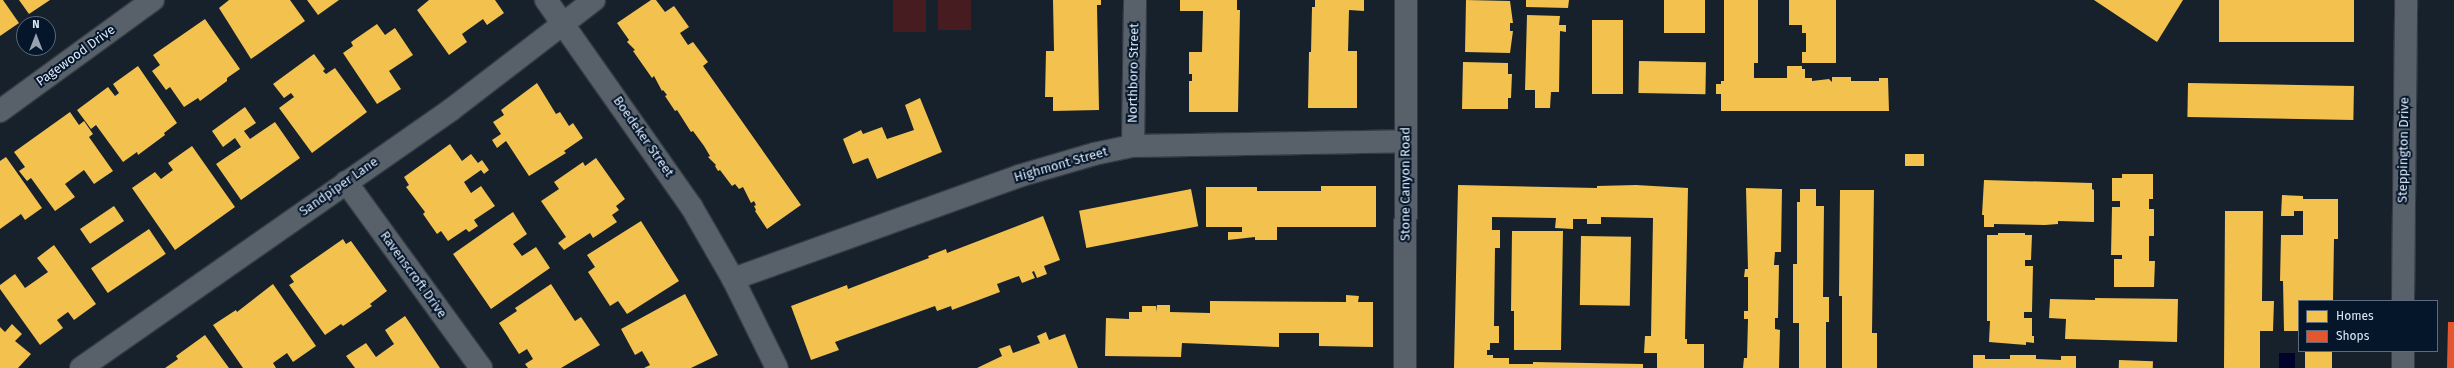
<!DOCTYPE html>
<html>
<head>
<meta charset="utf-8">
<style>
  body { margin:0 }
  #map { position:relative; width:2454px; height:368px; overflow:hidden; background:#16212c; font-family:"Fira Sans",sans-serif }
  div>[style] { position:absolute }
  .green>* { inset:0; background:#461c21; transform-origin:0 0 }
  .water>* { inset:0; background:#02032a; transform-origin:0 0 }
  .homes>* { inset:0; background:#f2c14e; transform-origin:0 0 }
  .shops>* { inset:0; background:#e4572e }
  .roads { filter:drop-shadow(1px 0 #343b45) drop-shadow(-1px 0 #343b45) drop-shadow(0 1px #343b45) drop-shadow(0 -1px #343b45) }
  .minor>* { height:22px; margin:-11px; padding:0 11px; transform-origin:11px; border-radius:11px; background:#58616a }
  span { translate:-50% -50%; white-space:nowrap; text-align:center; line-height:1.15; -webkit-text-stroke:4px #05162b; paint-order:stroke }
  .street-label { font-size:13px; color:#dce8f7 }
  .legend { position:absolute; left:2298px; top:300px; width:140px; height:52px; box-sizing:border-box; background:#05162b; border:1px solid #5b6a7d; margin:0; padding:5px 7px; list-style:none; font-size:12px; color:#dce8f7 }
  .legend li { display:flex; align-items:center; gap:8px; height:20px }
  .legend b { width:20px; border:1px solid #5b6a7d }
  .north { position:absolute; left:16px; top:16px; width:40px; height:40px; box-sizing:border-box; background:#05162b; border:1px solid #5b6a7d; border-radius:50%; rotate:0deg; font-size:11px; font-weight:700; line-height:16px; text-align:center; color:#dce8f7 }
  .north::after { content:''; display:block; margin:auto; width:14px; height:18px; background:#97a2b0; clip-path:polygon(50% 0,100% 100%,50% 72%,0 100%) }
</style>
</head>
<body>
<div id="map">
  <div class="green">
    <div style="left:893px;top:0;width:33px;height:32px"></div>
    <div style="left:938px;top:0;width:33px;height:30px"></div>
  </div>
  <div class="water">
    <div style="left:2279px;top:353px;width:16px;height:15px"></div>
  </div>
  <div class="homes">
    <div style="clip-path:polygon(0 0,3px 0,19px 23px,0 36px)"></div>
    <div style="clip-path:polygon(19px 0,50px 0,29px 14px)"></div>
    <div style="clip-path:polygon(229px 0,290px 0,305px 21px,251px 59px,219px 8px)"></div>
    <div style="clip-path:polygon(307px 0,339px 0,318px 15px)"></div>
    <div style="clip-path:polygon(429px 0,495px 0,504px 13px,487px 25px,483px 19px,462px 34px,467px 42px,449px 55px,417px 10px)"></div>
    <div style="clip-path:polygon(651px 0,656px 0,665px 12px,674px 6px,689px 27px,680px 33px,688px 45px,693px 42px,708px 62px,703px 66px,801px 205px,767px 229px,755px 211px,756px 210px,754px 206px,756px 205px,754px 201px,751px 203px,743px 187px,739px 189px,735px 184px,732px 186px,720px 170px,718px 171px,715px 166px,716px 165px,708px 157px,710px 156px,704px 146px,693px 131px,691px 132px,677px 110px,675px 111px,665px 96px,667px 95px,663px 90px,662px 91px,654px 76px,652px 78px,633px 51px,635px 50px,627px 42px,629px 40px,617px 23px)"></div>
    <div style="clip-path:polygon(1053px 0,1101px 0,1101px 5px,1097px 5px,1099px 110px,1053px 111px,1053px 97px,1045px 97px,1046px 51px,1054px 51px)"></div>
    <div style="clip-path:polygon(1180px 0,1237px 0,1237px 10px,1240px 10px,1238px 112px,1189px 112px,1189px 81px,1192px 81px,1192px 74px,1189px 74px,1189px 52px,1202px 52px,1203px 11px,1180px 11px)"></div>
    <div style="clip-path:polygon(1315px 0,1364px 0,1364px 11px,1349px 10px,1348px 51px,1357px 51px,1357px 108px,1308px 108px,1309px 52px,1311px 52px,1312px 7px,1315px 7px)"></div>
    <div style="clip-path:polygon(1466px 0,1510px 1px,1513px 23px,1510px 23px,1510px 31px,1513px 31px,1510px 53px,1465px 52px)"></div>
    <div style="clip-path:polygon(1526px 0,1569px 0,1568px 8px,1526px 7px)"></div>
    <div style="left:1664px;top:0;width:41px;height:33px"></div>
    <div style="clip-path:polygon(1724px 0,1758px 0,1758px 63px,1754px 63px,1754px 78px,1787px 78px,1787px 66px,1802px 66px,1802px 69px,1805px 69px,1805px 78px,1812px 78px,1812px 81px,1829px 79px,1832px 82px,1832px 77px,1851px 77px,1851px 81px,1879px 81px,1879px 78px,1888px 78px,1889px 111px,1721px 111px,1721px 94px,1716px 94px,1716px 84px,1721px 84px,1721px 81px,1724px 81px)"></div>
    <div style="clip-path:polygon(1789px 0,1836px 0,1836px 63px,1802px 63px,1802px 52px,1806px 52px,1806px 33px,1802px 33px,1802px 25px,1789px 25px)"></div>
    <div style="clip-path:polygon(2094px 0,2183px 0,2157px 42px)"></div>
    <div style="left:2219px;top:0;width:135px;height:42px"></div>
    <div style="clip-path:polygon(1527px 15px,1560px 16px,1559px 25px,1566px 25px,1566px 32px,1560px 31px,1559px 92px,1551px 92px,1550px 108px,1535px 108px,1535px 90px,1525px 90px)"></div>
    <div style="clip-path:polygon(205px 19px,240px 69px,227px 78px,227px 81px,200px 101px,198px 98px,184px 107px,170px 87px,166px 90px,152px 71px,160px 65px,153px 55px)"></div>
    <div style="left:1592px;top:20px;width:31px;height:74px"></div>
    <div style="clip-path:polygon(377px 24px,385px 35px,395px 28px,413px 55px,389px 71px,401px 89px,377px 104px,343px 53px,353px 46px,351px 42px)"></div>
    <div style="clip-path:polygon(314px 54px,325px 69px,323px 71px,326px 74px,335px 68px,367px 112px,312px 153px,279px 108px,294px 97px,291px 93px,284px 98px,273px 84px)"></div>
    <div style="left:1639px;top:61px;width:67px;height:32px;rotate:1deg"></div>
    <div style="clip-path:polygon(1463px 62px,1508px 63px,1508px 74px,1512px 74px,1511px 98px,1508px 98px,1508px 109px,1462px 109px)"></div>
    <div style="clip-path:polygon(138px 66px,177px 123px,164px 133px,165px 135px,138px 155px,137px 152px,123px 162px,96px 125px,91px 129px,77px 110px,108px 87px,115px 96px,119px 93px,113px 84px)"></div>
    <div style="clip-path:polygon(537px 83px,556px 114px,560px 112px,569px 126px,573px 123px,583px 138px,564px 151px,566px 153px,529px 176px,506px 141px,497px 148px,492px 140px,501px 134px,493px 122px,504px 115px,501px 110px)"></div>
    <div style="left:2188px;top:83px;width:166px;height:34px;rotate:1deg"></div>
    <div style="clip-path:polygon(920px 98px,942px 152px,877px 179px,868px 158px,853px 164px,843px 139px,861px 130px,863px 134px,882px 127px,887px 139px,914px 130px,905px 105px)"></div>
    <div style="clip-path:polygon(245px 107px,256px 123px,244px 131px,250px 139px,275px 122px,300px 158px,241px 200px,216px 164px,241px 147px,235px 138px,223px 147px,212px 131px)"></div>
    <div style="clip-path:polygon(70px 112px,79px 125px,84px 121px,93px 134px,89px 137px,113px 171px,94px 184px,84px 170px,65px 184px,75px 197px,55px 211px,31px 178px,27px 181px,19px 171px,25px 167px,14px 152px)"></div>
    <div style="clip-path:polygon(450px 144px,462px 161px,471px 154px,478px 163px,482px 160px,489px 170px,484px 174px,481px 170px,464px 182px,471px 193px,481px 186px,495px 206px,474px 220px,478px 226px,469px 232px,466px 229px,448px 241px,441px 231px,437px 234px,423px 214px,425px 212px,406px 187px,409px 185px,404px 177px)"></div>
    <div style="clip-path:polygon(192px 146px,235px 207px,175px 250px,132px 188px,155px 172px,161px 179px,173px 170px,168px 163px)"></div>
    <div style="left:1905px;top:154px;width:19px;height:12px"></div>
    <div style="clip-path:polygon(6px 157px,42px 208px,25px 220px,21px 214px,0 229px,0 161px)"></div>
    <div style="clip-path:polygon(596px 158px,625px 199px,616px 206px,619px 210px,612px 215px,617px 222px,593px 238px,590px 233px,564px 250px,558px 243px,566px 237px,541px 201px,559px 189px,554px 182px,583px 162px,585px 166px)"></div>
    <div style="clip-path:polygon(2122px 174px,2153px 174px,2153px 199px,2149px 199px,2149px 209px,2154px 209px,2154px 236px,2149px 236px,2149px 261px,2155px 261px,2154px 287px,2114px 287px,2114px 259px,2122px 259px,2122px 255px,2111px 255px,2112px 207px,2120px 207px,2120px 201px,2112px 201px,2112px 178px,2122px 178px)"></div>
    <div style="clip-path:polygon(1984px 180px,2092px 183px,2092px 189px,2094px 190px,2094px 222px,2058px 221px,2058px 224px,2045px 225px,1994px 224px,1994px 227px,1984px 227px,1984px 215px,1982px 215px)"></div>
    <div style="clip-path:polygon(1458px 185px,1597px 188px,1597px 186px,1636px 185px,1688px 188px,1685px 339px,1687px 339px,1687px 344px,1704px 344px,1704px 368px,1657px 368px,1657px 353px,1644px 353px,1645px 336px,1651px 336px,1653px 218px,1601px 217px,1601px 224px,1587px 224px,1587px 219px,1573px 219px,1573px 229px,1555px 228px,1556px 218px,1492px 217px,1492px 230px,1500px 230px,1500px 248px,1495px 248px,1494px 326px,1499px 326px,1499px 343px,1490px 343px,1490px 350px,1487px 350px,1487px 355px,1493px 355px,1493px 358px,1509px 358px,1509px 364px,1533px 364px,1533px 362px,1643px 364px,1643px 368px,1454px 368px)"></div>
    <div style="clip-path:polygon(1321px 186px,1376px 186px,1376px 227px,1277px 227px,1277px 240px,1255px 240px,1255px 237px,1228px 240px,1228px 232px,1242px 232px,1242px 227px,1206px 227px,1206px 187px,1257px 187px,1257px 191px,1321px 191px)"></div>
    <div style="clip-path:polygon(1746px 188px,1782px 189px,1781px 252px,1775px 252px,1774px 265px,1779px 265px,1778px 318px,1775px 318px,1775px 329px,1780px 330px,1779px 368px,1743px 368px,1744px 358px,1747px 358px,1748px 319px,1744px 319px,1744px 311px,1748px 311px,1748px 277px,1744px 277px,1745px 269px,1748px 269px)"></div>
    <div style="left:1191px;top:189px;width:38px;height:114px;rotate:79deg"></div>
    <div style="clip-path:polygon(1800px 189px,1816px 189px,1816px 206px,1824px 206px,1823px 297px,1829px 297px,1829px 322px,1826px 322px,1826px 368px,1799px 368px,1799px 323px,1793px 323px,1793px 264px,1797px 264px,1797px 202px,1800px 202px)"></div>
    <div style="clip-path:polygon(1840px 190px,1874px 190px,1872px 333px,1877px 333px,1877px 368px,1842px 368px,1842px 296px,1839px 296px)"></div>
    <div style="clip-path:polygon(2282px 195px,2303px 196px,2303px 199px,2338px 199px,2338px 239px,2334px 239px,2333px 301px,2299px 301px,2299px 331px,2284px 331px,2283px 281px,2280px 281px,2281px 235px,2303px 235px,2303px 211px,2294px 211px,2294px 216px,2281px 216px)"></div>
    <div style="left:114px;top:206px;width:18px;height:41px;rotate:56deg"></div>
    <div style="clip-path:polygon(2225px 211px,2263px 211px,2262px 301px,2274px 301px,2273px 331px,2260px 331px,2260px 368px,2224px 368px)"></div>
    <div style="clip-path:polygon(513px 212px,527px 234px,513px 244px,522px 256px,536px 247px,550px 268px,491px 309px,453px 254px)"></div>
    <div style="clip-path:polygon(1043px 216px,1060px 260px,1044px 266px,1047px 274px,1037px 278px,1034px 271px,1032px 272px,1035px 278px,1022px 283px,1019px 276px,997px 284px,1000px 292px,952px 310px,951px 306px,937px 311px,935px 306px,835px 342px,839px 350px,811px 360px,791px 306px,847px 285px,848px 289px,929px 258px,928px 256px,946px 249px,947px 253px)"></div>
    <div style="clip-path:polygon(641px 221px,679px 281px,627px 314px,618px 301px,610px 306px,588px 272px,595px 267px,587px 255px)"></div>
    <div style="left:149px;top:229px;width:30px;height:70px;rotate:56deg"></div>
    <div style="clip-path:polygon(1512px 231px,1563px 231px,1561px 350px,1514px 350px,1514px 311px,1511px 311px)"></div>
    <div style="clip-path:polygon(1998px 233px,2025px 233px,2025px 235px,2032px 235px,2031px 260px,2025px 260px,2025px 266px,2033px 266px,2032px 312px,2024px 312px,2024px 318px,2032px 318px,2032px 336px,2034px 336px,2034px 343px,2026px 342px,2026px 345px,1989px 342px,1990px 321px,1987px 321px,1987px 235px,1998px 235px)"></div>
    <div style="left:1581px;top:236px;width:50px;height:69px;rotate:1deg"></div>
    <div style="clip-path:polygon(343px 239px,346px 244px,351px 241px,387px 291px,370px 304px,372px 306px,343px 326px,341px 324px,325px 335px,289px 285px,294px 282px,290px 276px)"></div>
    <div style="clip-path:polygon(54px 245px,96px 304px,74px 320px,68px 312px,57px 320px,63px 328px,40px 345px,0 289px,0 285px,15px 274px,25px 288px,48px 272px,37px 258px)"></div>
    <div style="clip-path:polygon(273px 284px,316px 346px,293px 362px,287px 353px,273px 363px,276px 368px,243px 368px,213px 325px,236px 310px,237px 312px)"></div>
    <div style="clip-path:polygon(551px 284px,575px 321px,581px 317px,600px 345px,561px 368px,528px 368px,525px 364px,533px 359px,527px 349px,519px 354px,499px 323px,517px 311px,515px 308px)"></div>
    <div style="clip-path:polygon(685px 294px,718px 355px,691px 368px,644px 368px,650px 365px,642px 351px,635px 355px,621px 329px)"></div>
    <div style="clip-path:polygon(1346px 295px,1359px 296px,1358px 302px,1373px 302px,1373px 347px,1319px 346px,1319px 333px,1279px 333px,1279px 347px,1182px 343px,1181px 357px,1105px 356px,1106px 318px,1129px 319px,1129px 312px,1142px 312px,1142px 306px,1156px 306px,1156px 312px,1157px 305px,1170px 305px,1170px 312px,1210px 313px,1210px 301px,1346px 302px)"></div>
    <div style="clip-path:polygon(2095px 298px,2178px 299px,2177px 342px,2065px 339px,2066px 319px,2049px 318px,2050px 299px,2095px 300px)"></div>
    <div style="clip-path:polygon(405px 316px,440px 368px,355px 368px,346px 356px,366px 343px,376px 357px,394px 344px,385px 330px)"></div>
    <div style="clip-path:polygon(12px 324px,22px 334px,15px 341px,31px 354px,18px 368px,0 368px,0 327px,5px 332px)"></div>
    <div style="clip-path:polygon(1046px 332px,1049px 340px,1065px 334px,1078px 368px,977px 368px,1002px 356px,999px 349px,1010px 345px,1013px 353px,1040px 343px,1037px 336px)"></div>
    <div style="clip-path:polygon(205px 335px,229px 368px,165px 368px,178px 359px,176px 356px)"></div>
    <div style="left:2305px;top:351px;width:27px;height:17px"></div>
    <div style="clip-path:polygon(1973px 355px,1985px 355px,1985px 359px,2010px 359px,2010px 355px,2036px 355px,2036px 359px,2061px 360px,2061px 356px,2076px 356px,2076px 368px,1973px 368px)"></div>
    <div style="left:2119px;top:360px;width:34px;height:8px;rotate:2deg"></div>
  </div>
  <div class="shops">
    <div style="clip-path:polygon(2448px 322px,2454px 322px,2454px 368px,2447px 368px)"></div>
  </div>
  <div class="roads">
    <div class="minor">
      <div style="left:546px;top:0;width:252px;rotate:54.9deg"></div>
      <div style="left:691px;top:206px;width:84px;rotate:60.1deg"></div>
      <div style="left:733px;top:279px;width:99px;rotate:63.7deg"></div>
      <div style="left:0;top:111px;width:189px;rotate:-36deg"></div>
      <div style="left:1133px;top:146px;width:146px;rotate:-89.2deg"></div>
      <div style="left:346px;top:182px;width:230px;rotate:54deg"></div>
      <div style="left:733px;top:279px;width:304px;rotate:-19.8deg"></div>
      <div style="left:1019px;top:176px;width:78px;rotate:-16.3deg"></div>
      <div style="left:1094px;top:154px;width:40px;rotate:-12deg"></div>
      <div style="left:1133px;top:146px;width:273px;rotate:-1deg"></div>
      <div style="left:2403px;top:301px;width:301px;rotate:-89.4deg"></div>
      <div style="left:81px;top:368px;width:452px;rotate:-34.9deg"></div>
      <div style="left:452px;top:109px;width:179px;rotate:-37.5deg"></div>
      <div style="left:1405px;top:368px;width:368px;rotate:-89.8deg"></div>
      <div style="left:2403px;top:368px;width:17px;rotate:-90deg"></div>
    </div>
  </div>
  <div class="street-label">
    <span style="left:76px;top:56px;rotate:-36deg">Pagewood Drive</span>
    <span style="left:1134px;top:73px;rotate:-89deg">Northboro Street</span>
    <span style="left:643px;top:137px;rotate:55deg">Boedeker Street</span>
    <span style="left:2404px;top:150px;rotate:-89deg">Steppington Drive</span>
    <span style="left:1061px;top:165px;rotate:-16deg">Highmont Street</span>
    <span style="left:1406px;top:184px;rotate:-90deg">Stone Canyon Road</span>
    <span style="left:339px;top:187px;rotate:-35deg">Sandpiper Lane</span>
    <span style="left:413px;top:275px;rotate:54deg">Ravenscroft Drive</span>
  </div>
  <ul class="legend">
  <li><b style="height:11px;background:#f2c14e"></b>Homes</li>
  <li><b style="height:11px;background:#e4572e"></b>Shops</li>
  </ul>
  <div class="north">N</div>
</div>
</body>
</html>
